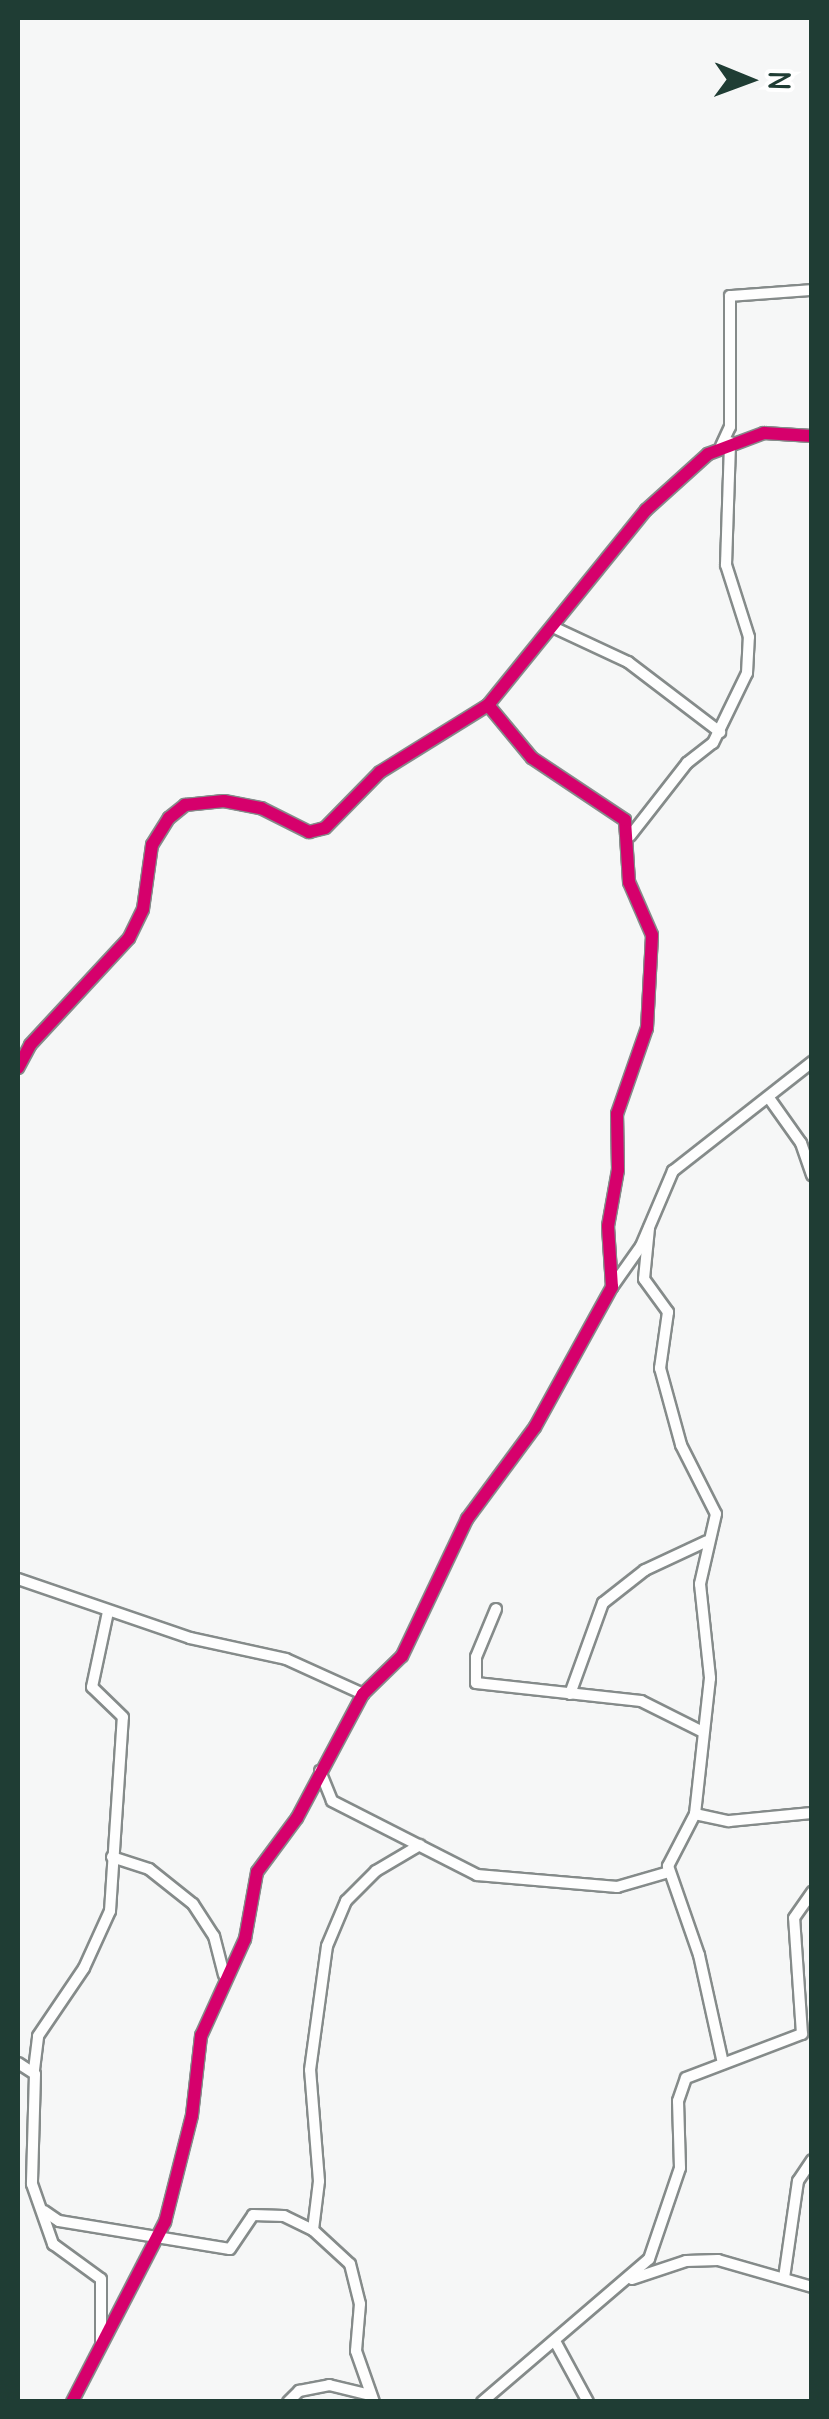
<!DOCTYPE html>
<html>
<head>
<meta charset="utf-8">
<style>
  body { margin:0 }
  #map { position:relative; width:829px; height:2419px; overflow:hidden; background:#f6f7f7; font-family:Delius,sans-serif }
  div>[style] { position:absolute }
  .roads { filter:drop-shadow(2px 0 #858b8a) drop-shadow(-2px 0 #858b8a) drop-shadow(0 2px #858b8a) drop-shadow(0 -2px #858b8a) }
  .minor>* { height:10px; margin:-5px; padding:0 5px; transform-origin:5px; border-radius:5px; background:#fefefe }
  .cycleway>* { height:12px; margin:-6px; padding:0 6px; transform-origin:6px; border-radius:6px; background:#d6006c }
  span { translate:-50% -50%; white-space:nowrap; text-align:center; line-height:1.15; -webkit-text-stroke:10px #fff; paint-order:stroke }
  .frame { position:absolute; inset:0; border:20px solid #1f3d34; pointer-events:none }
  .north { position:absolute; left:699px; top:30px; width:100px; height:100px; -webkit-text-stroke:8px #fff; paint-order:stroke; rotate:91deg; font-size:28px; font-weight:700; line-height:40px; text-align:center; color:#1f3d34 }
  .north::after { content:''; display:block; margin:auto; width:35px; height:45px; background:#1f3d34; clip-path:polygon(50% 0,100% 100%,50% 72%,0 100%) }
</style>
</head>
<body>
<div id="map">
  <div class="roads">
    <div class="minor">
      <div style="left:721px;top:446px;width:21px;rotate:-65deg"></div>
      <div style="left:730px;top:427px;width:131px;rotate:-90deg"></div>
      <div style="left:730px;top:296px;width:82px;rotate:-4.2deg"></div>
      <div style="left:555px;top:628px;width:81px;rotate:25deg"></div>
      <div style="left:628px;top:662px;width:116px;rotate:37.3deg"></div>
      <div style="left:630px;top:836px;width:93px;rotate:-52deg"></div>
      <div style="left:687px;top:763px;width:33px;rotate:-38deg"></div>
      <div style="left:713px;top:743px;width:78px;rotate:-64.1deg"></div>
      <div style="left:747px;top:673px;width:36px;rotate:-87deg"></div>
      <div style="left:749px;top:637px;width:76px;rotate:-107.7deg"></div>
      <div style="left:726px;top:565px;width:123px;rotate:-88.1deg"></div>
      <div style="left:18px;top:1068px;width:26px;rotate:-62deg"></div>
      <div style="left:30px;top:1045px;width:146px;rotate:-47.2deg"></div>
      <div style="left:129px;top:938px;width:32px;rotate:-64deg"></div>
      <div style="left:143px;top:909px;width:65px;rotate:-82deg"></div>
      <div style="left:152px;top:845px;width:32px;rotate:-58deg"></div>
      <div style="left:169px;top:818px;width:21px;rotate:-39deg"></div>
      <div style="left:185px;top:805px;width:39px;rotate:-6deg"></div>
      <div style="left:224px;top:801px;width:38px;rotate:11deg"></div>
      <div style="left:261px;top:808px;width:54px;rotate:26.6deg"></div>
      <div style="left:309px;top:832px;width:16px;rotate:-14deg"></div>
      <div style="left:325px;top:828px;width:78px;rotate:-45.5deg"></div>
      <div style="left:380px;top:772px;width:127px;rotate:-31.8deg"></div>
      <div style="left:488px;top:705px;width:251px;rotate:-51deg"></div>
      <div style="left:646px;top:510px;width:84px;rotate:-42.1deg"></div>
      <div style="left:708px;top:454px;width:60px;rotate:-20.6deg"></div>
      <div style="left:764px;top:433px;width:48px;rotate:3.6deg"></div>
      <div style="left:769px;top:1098px;width:55px;rotate:54.6deg"></div>
      <div style="left:801px;top:1143px;width:34px;rotate:71deg"></div>
      <div style="left:649px;top:1228px;width:51px;rotate:95.6deg"></div>
      <div style="left:644px;top:1279px;width:41px;rotate:54deg"></div>
      <div style="left:668px;top:1312px;width:57px;rotate:98.1deg"></div>
      <div style="left:660px;top:1368px;width:80px;rotate:74.7deg"></div>
      <div style="left:681px;top:1445px;width:77px;rotate:63.1deg"></div>
      <div style="left:716px;top:1514px;width:72px;rotate:102.9deg"></div>
      <div style="left:700px;top:1584px;width:95px;rotate:83.9deg"></div>
      <div style="left:710px;top:1678px;width:137px;rotate:96.3deg"></div>
      <div style="left:695px;top:1814px;width:59px;rotate:117.4deg"></div>
      <div style="left:668px;top:1866px;width:94px;rotate:70.8deg"></div>
      <div style="left:699px;top:1955px;width:111px;rotate:77.5deg"></div>
      <div style="left:612px;top:1287px;width:50px;rotate:-54.7deg"></div>
      <div style="left:641px;top:1246px;width:82px;rotate:-66.9deg"></div>
      <div style="left:673px;top:1171px;width:177px;rotate:-38.1deg"></div>
      <div style="left:18px;top:1579px;width:182px;rotate:18.9deg"></div>
      <div style="left:190px;top:1638px;width:98px;rotate:12.3deg"></div>
      <div style="left:286px;top:1659px;width:85px;rotate:24.4deg"></div>
      <div style="left:496px;top:1609px;width:52px;rotate:112.6deg"></div>
      <div style="left:476px;top:1657px;width:26px;rotate:90deg"></div>
      <div style="left:476px;top:1683px;width:166px;rotate:6.2deg"></div>
      <div style="left:641px;top:1701px;width:69px;rotate:26.6deg"></div>
      <div style="left:570px;top:1694px;width:97px;rotate:-70.1deg"></div>
      <div style="left:603px;top:1603px;width:53px;rotate:-38.2deg"></div>
      <div style="left:645px;top:1570px;width:68px;rotate:-25.1deg"></div>
      <div style="left:320px;top:1771px;width:32px;rotate:68deg"></div>
      <div style="left:332px;top:1801px;width:163px;rotate:27deg"></div>
      <div style="left:477px;top:1875px;width:141px;rotate:4.9deg"></div>
      <div style="left:617px;top:1887px;width:54px;rotate:-16.1deg"></div>
      <div style="left:695px;top:1814px;width:35px;rotate:12deg"></div>
      <div style="left:729px;top:1821px;width:83px;rotate:-5.5deg"></div>
      <div style="left:112px;top:1857px;width:39px;rotate:18deg"></div>
      <div style="left:149px;top:1869px;width:56px;rotate:38.5deg"></div>
      <div style="left:193px;top:1904px;width:38px;rotate:57deg"></div>
      <div style="left:214px;top:1936px;width:40px;rotate:75.6deg"></div>
      <div style="left:18px;top:2063px;width:20px;rotate:33deg"></div>
      <div style="left:35px;top:2074px;width:110px;rotate:91.6deg"></div>
      <div style="left:32px;top:2184px;width:64px;rotate:70.7deg"></div>
      <div style="left:53px;top:2244px;width:59px;rotate:36.1deg"></div>
      <div style="left:101px;top:2279px;width:61px;rotate:90deg"></div>
      <div style="left:34px;top:2070px;width:34px;rotate:-83deg"></div>
      <div style="left:38px;top:2036px;width:82px;rotate:-55.9deg"></div>
      <div style="left:84px;top:1968px;width:63px;rotate:-65.5deg"></div>
      <div style="left:110px;top:1911px;width:194px;rotate:-86.2deg"></div>
      <div style="left:123px;top:1717px;width:43px;rotate:-135.9deg"></div>
      <div style="left:92px;top:1687px;width:77px;rotate:-78deg"></div>
      <div style="left:44px;top:2211px;width:18px;rotate:34deg"></div>
      <div style="left:59px;top:2221px;width:173px;rotate:9.3deg"></div>
      <div style="left:230px;top:2249px;width:41px;rotate:-55.9deg"></div>
      <div style="left:253px;top:2215px;width:31px;rotate:2deg"></div>
      <div style="left:284px;top:2216px;width:32px;rotate:26deg"></div>
      <div style="left:313px;top:2230px;width:50px;rotate:42.6deg"></div>
      <div style="left:350px;top:2264px;width:41px;rotate:76deg"></div>
      <div style="left:360px;top:2304px;width:47px;rotate:94.9deg"></div>
      <div style="left:356px;top:2351px;width:54px;rotate:70.6deg"></div>
      <div style="left:313px;top:2230px;width:49px;rotate:-83deg"></div>
      <div style="left:319px;top:2181px;width:111px;rotate:-94.6deg"></div>
      <div style="left:310px;top:2070px;width:125px;rotate:-82.2deg"></div>
      <div style="left:327px;top:1946px;width:49px;rotate:-67.1deg"></div>
      <div style="left:346px;top:1901px;width:42px;rotate:-45deg"></div>
      <div style="left:376px;top:1871px;width:51px;rotate:-30.6deg"></div>
      <div style="left:784px;top:2278px;width:98px;rotate:-81.8deg"></div>
      <div style="left:798px;top:2181px;width:25px;rotate:-56deg"></div>
      <div style="left:632px;top:2279px;width:57px;rotate:-18.4deg"></div>
      <div style="left:686px;top:2261px;width:32px;rotate:-2deg"></div>
      <div style="left:718px;top:2260px;width:98px;rotate:16deg"></div>
      <div style="left:556px;top:2343px;width:67px;rotate:61.5deg"></div>
      <div style="left:72px;top:2402px;width:203px;rotate:-62.7deg"></div>
      <div style="left:165px;top:2222px;width:110px;rotate:-75.8deg"></div>
      <div style="left:192px;top:2115px;width:80px;rotate:-83.5deg"></div>
      <div style="left:201px;top:2036px;width:107px;rotate:-65.6deg"></div>
      <div style="left:245px;top:1939px;width:68px;rotate:-79.8deg"></div>
      <div style="left:257px;top:1872px;width:67px;rotate:-53.5deg"></div>
      <div style="left:297px;top:1818px;width:140px;rotate:-62deg"></div>
      <div style="left:363px;top:1694px;width:54px;rotate:-44.3deg"></div>
      <div style="left:402px;top:1656px;width:152px;rotate:-64.6deg"></div>
      <div style="left:467px;top:1519px;width:114px;rotate:-53.5deg"></div>
      <div style="left:535px;top:1427px;width:160px;rotate:-61.2deg"></div>
      <div style="left:612px;top:1287px;width:61px;rotate:-93.8deg"></div>
      <div style="left:608px;top:1226px;width:57px;rotate:-79.9deg"></div>
      <div style="left:618px;top:1170px;width:56px;rotate:-91deg"></div>
      <div style="left:617px;top:1114px;width:91px;rotate:-70.8deg"></div>
      <div style="left:647px;top:1028px;width:93px;rotate:-86.9deg"></div>
      <div style="left:652px;top:935px;width:58px;rotate:-113.5deg"></div>
      <div style="left:629px;top:882px;width:62px;rotate:-93.7deg"></div>
      <div style="left:625px;top:820px;width:112px;rotate:-146.3deg"></div>
      <div style="left:532px;top:758px;width:69px;rotate:-129.7deg"></div>
      <div style="left:288px;top:2402px;width:16px;rotate:-45deg"></div>
      <div style="left:299px;top:2391px;width:31px;rotate:-11deg"></div>
      <div style="left:329px;top:2385px;width:42px;rotate:13.7deg"></div>
      <div style="left:482px;top:2402px;width:220px;rotate:-40.6deg"></div>
      <div style="left:649px;top:2259px;width:96px;rotate:-71.2deg"></div>
      <div style="left:680px;top:2168px;width:67px;rotate:-91.7deg"></div>
      <div style="left:678px;top:2101px;width:24px;rotate:-71deg"></div>
      <div style="left:686px;top:2078px;width:124px;rotate:-20.8deg"></div>
      <div style="left:802px;top:2034px;width:116px;rotate:-93.9deg"></div>
      <div style="left:794px;top:1918px;width:32px;rotate:-55deg"></div>
    </div>
  </div>
  <div class="cycleway">
    <div style="left:18px;top:1068px;width:26px;rotate:-62deg"></div>
    <div style="left:30px;top:1045px;width:146px;rotate:-47.2deg"></div>
    <div style="left:129px;top:938px;width:32px;rotate:-64deg"></div>
    <div style="left:143px;top:909px;width:65px;rotate:-82deg"></div>
    <div style="left:152px;top:845px;width:32px;rotate:-58deg"></div>
    <div style="left:169px;top:818px;width:21px;rotate:-39deg"></div>
    <div style="left:185px;top:805px;width:39px;rotate:-6deg"></div>
    <div style="left:224px;top:801px;width:38px;rotate:11deg"></div>
    <div style="left:261px;top:808px;width:54px;rotate:26.6deg"></div>
    <div style="left:309px;top:832px;width:16px;rotate:-14deg"></div>
    <div style="left:325px;top:828px;width:78px;rotate:-45.5deg"></div>
    <div style="left:380px;top:772px;width:127px;rotate:-31.8deg"></div>
    <div style="left:488px;top:705px;width:251px;rotate:-51deg"></div>
    <div style="left:646px;top:510px;width:84px;rotate:-42.1deg"></div>
    <div style="left:708px;top:454px;width:60px;rotate:-20.6deg"></div>
    <div style="left:764px;top:433px;width:48px;rotate:3.6deg"></div>
    <div style="left:72px;top:2402px;width:203px;rotate:-62.7deg"></div>
    <div style="left:165px;top:2222px;width:110px;rotate:-75.8deg"></div>
    <div style="left:192px;top:2115px;width:80px;rotate:-83.5deg"></div>
    <div style="left:201px;top:2036px;width:107px;rotate:-65.6deg"></div>
    <div style="left:245px;top:1939px;width:68px;rotate:-79.8deg"></div>
    <div style="left:257px;top:1872px;width:67px;rotate:-53.5deg"></div>
    <div style="left:297px;top:1818px;width:140px;rotate:-62deg"></div>
    <div style="left:363px;top:1694px;width:54px;rotate:-44.3deg"></div>
    <div style="left:402px;top:1656px;width:152px;rotate:-64.6deg"></div>
    <div style="left:467px;top:1519px;width:114px;rotate:-53.5deg"></div>
    <div style="left:535px;top:1427px;width:160px;rotate:-61.2deg"></div>
    <div style="left:612px;top:1287px;width:61px;rotate:-93.8deg"></div>
    <div style="left:608px;top:1226px;width:57px;rotate:-79.9deg"></div>
    <div style="left:618px;top:1170px;width:56px;rotate:-91deg"></div>
    <div style="left:617px;top:1114px;width:91px;rotate:-70.8deg"></div>
    <div style="left:647px;top:1028px;width:93px;rotate:-86.9deg"></div>
    <div style="left:652px;top:935px;width:58px;rotate:-113.5deg"></div>
    <div style="left:629px;top:882px;width:62px;rotate:-93.7deg"></div>
    <div style="left:625px;top:820px;width:112px;rotate:-146.3deg"></div>
    <div style="left:532px;top:758px;width:69px;rotate:-129.7deg"></div>
  </div>
  <div class="frame"></div>
  <div class="north">N</div>
</div>
</body>
</html>
